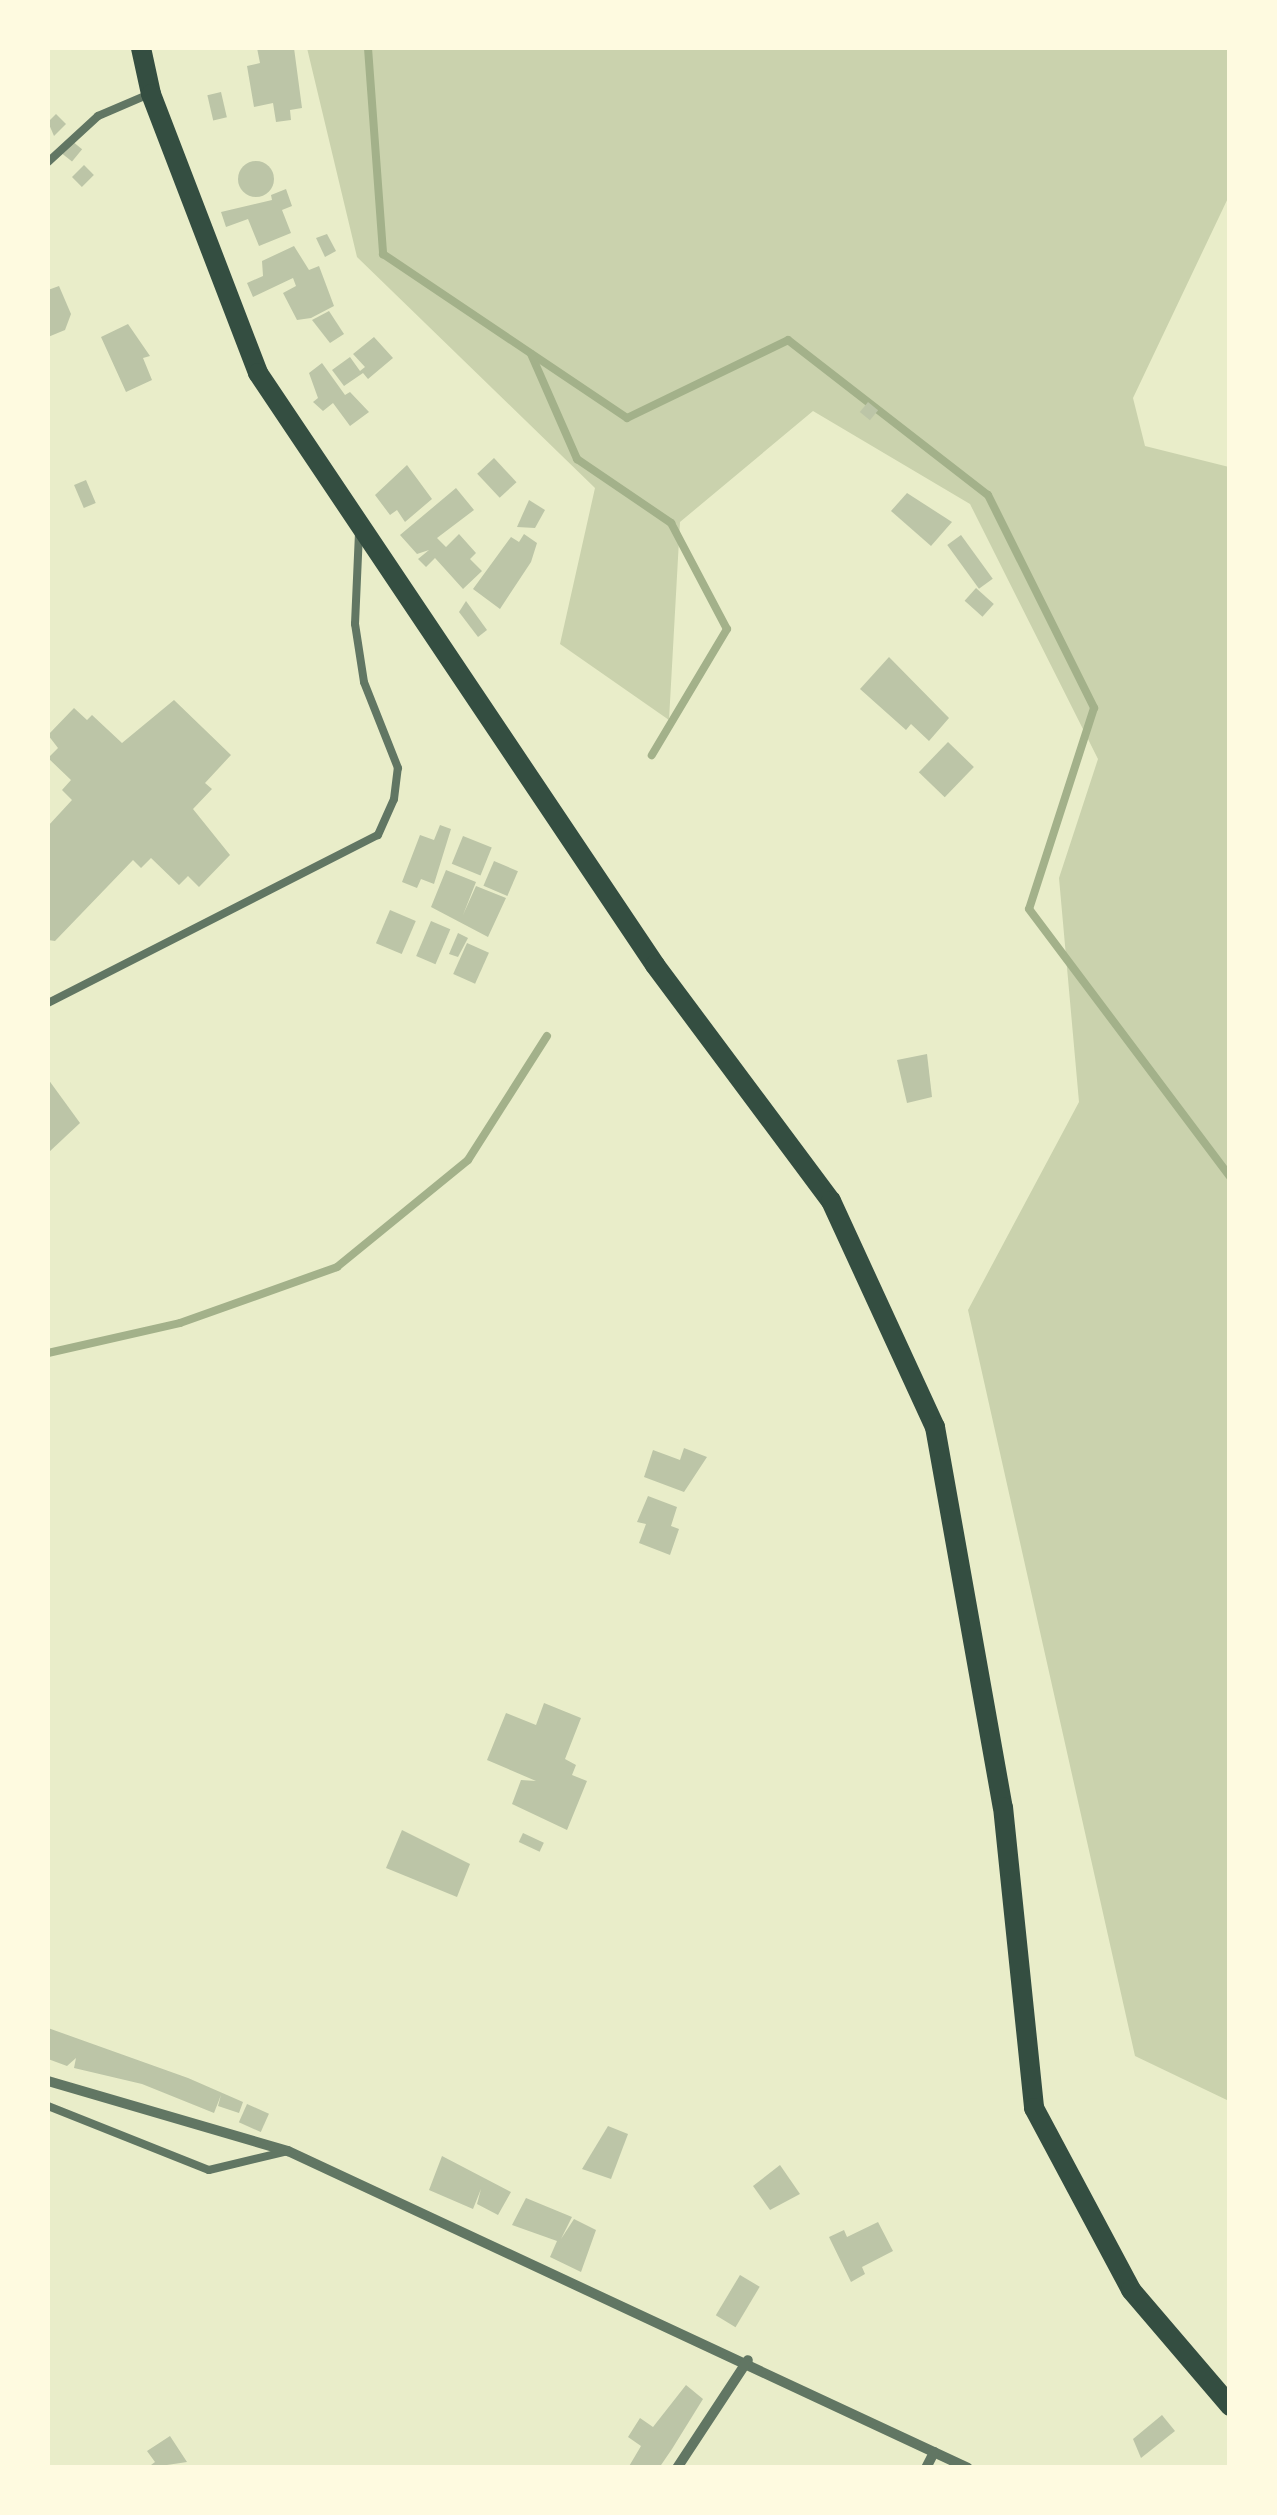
<!DOCTYPE html>
<html>
<head>
<meta charset="utf-8">
<style>
  body { margin:0 }
  #map { position:relative; width:1277px; height:2515px; overflow:hidden; background:#e9edc9; font-family:"Exo 2",sans-serif }
  div>[style] { position:absolute }
  .green>* { inset:0; background:#cad2ad }
  .stream>* { height:8px; margin:-4px; padding:0 4px; transform-origin:4px; border-radius:4px; background:#a3b18a }
  .building>* { inset:0; background:#bcc5a7; transform-origin:0 0 }
  .round { border-radius:50% }
  .service>* { height:8px; margin:-4px; padding:0 4px; transform-origin:4px; border-radius:4px; background:#617663 }
  .minor>* { height:10px; margin:-5px; padding:0 5px; transform-origin:5px; border-radius:5px; background:#617663 }
  .secondary>* { height:20px; margin:-10px; padding:0 10px; transform-origin:10px; border-radius:10px; background:#344e41 }
  span { translate:-50% -50%; white-space:nowrap; text-align:center; line-height:1.15; -webkit-text-stroke:8px #fefae0; paint-order:stroke }
  .frame { position:absolute; inset:0; border:50px solid #fefae0; pointer-events:none }
</style>
</head>
<body>
<div id="map">
  <div class="green">
    <div style="clip-path:polygon(307px 48px,1229px 48px,1229px 196px,1133px 398px,1145px 446px,1229px 467px,1229px 2101px,1135px 2056px,968px 1310px,1079px 1102px,1059px 878px,1098px 759px,970px 504px,813px 411px,680px 522px,669px 720px,560px 644px,595px 488px,357px 257px)"></div>
  </div>
  <div class="stream">
    <div style="left:368px;top:48px;width:207px;rotate:85.8deg"></div>
    <div style="left:383px;top:254px;width:294px;rotate:33.9deg"></div>
    <div style="left:627px;top:418px;width:179px;rotate:-25.8deg"></div>
    <div style="left:788px;top:340px;width:253px;rotate:37.8deg"></div>
    <div style="left:988px;top:495px;width:238px;rotate:63.5deg"></div>
    <div style="left:1094px;top:708px;width:211px;rotate:107.9deg"></div>
    <div style="left:1029px;top:909px;width:335px;rotate:53.1deg"></div>
    <div style="left:531px;top:354px;width:115px;rotate:66.3deg"></div>
    <div style="left:577px;top:459px;width:114px;rotate:34.2deg"></div>
    <div style="left:671px;top:523px;width:120px;rotate:62.2deg"></div>
    <div style="left:727px;top:629px;width:147px;rotate:120.8deg"></div>
    <div style="left:48px;top:1353px;width:135px;rotate:-12.8deg"></div>
    <div style="left:180px;top:1323px;width:167px;rotate:-19.6deg"></div>
    <div style="left:337px;top:1267px;width:169px;rotate:-39.2deg"></div>
    <div style="left:468px;top:1160px;width:147px;rotate:-57.5deg"></div>
  </div>
  <div class="building">
    <div style="clip-path:polygon(257px 48px,294px 48px,302px 108px,290px 110px,291px 120px,276px 122px,273px 103px,254px 107px,247px 66px,260px 63px)"></div>
    <div style="left:221px;top:92px;width:26px;height:14px;rotate:77deg"></div>
    <div style="clip-path:polygon(56px 114px,66px 124px,54px 136px,48px 122px)"></div>
    <div style="left:72px;top:141px;width:13px;height:16px;rotate:39deg"></div>
    <div class="round" style="left:238px;top:161px;width:36px;height:36px"></div>
    <div style="left:84px;top:165px;width:14px;height:17px;rotate:45deg"></div>
    <div style="clip-path:polygon(286px 189px,292px 206px,282px 210px,291px 233px,259px 246px,248px 219px,226px 227px,221px 212px,272px 200px,271px 195px)"></div>
    <div style="clip-path:polygon(327px 234px,336px 251px,325px 257px,316px 238px)"></div>
    <div style="clip-path:polygon(294px 246px,309px 270px,319px 266px,334px 306px,311px 318px,297px 320px,283px 293px,296px 286px,293px 278px,253px 297px,247px 283px,263px 276px,262px 261px)"></div>
    <div style="clip-path:polygon(59px 286px,71px 314px,65px 330px,48px 337px,48px 290px)"></div>
    <div style="clip-path:polygon(329px 311px,344px 334px,330px 343px,312px 320px)"></div>
    <div style="clip-path:polygon(128px 324px,150px 356px,143px 358px,152px 380px,126px 392px,101px 337px)"></div>
    <div style="clip-path:polygon(374px 337px,393px 358px,368px 379px,363px 373px,344px 386px,332px 370px,350px 357px,360px 371px,365px 367px,353px 354px)"></div>
    <div style="clip-path:polygon(322px 363px,345px 395px,350px 392px,369px 412px,350px 426px,333px 403px,323px 411px,313px 402px,318px 398px,309px 373px)"></div>
    <div style="left:868px;top:402px;width:13px;height:13px;rotate:39deg"></div>
    <div style="left:494px;top:458px;width:33px;height:23px;rotate:47deg"></div>
    <div style="clip-path:polygon(407px 465px,432px 499px,405px 522px,397px 510px,390px 515px,375px 495px)"></div>
    <div style="left:86px;top:480px;width:25px;height:13px;rotate:67deg"></div>
    <div style="clip-path:polygon(456px 488px,474px 510px,437px 538px,446px 547px,459px 534px,476px 553px,470px 559px,482px 571px,463px 589px,435px 558px,426px 567px,418px 559px,429px 550px,417px 554px,400px 535px)"></div>
    <div style="clip-path:polygon(907px 493px,952px 522px,931px 546px,891px 511px)"></div>
    <div style="clip-path:polygon(529px 500px,545px 510px,535px 528px,517px 527px)"></div>
    <div style="clip-path:polygon(524px 534px,537px 543px,531px 562px,500px 609px,473px 589px,511px 537px,519px 542px)"></div>
    <div style="left:961px;top:535px;width:54px;height:17px;rotate:54deg"></div>
    <div style="left:976px;top:588px;width:24px;height:17px;rotate:42deg"></div>
    <div style="clip-path:polygon(466px 601px,487px 630px,478px 637px,459px 612px)"></div>
    <div style="clip-path:polygon(889px 657px,949px 718px,929px 741px,911px 724px,906px 730px,860px 689px)"></div>
    <div style="clip-path:polygon(174px 700px,231px 755px,205px 783px,212px 789px,193px 809px,230px 855px,199px 887px,188px 876px,179px 885px,151px 858px,141px 868px,133px 860px,55px 941px,48px 940px,48px 826px,72px 800px,62px 790px,71px 780px,48px 758px,58px 748px,48px 735px,74px 708px,87px 720px,92px 715px,122px 743px)"></div>
    <div style="left:948px;top:742px;width:36px;height:42px;rotate:44deg"></div>
    <div style="clip-path:polygon(440px 825px,451px 829px,434px 884px,421px 879px,417px 888px,402px 882px,420px 835px,434px 840px)"></div>
    <div style="left:463px;top:836px;width:31px;height:30px;rotate:22deg"></div>
    <div style="left:494px;top:861px;width:26px;height:27px;rotate:23deg"></div>
    <div style="clip-path:polygon(446px 870px,476px 882px,463px 915px,476px 886px,506px 898px,488px 937px,431px 907px)"></div>
    <div style="left:390px;top:910px;width:28px;height:36px;rotate:23deg"></div>
    <div style="left:431px;top:921px;width:21px;height:38px;rotate:23deg"></div>
    <div style="clip-path:polygon(458px 933px,468px 938px,458px 957px,449px 954px)"></div>
    <div style="left:467px;top:943px;width:24px;height:34px;rotate:24deg"></div>
    <div style="clip-path:polygon(927px 1054px,932px 1097px,907px 1103px,897px 1060px)"></div>
    <div style="clip-path:polygon(48px 1079px,80px 1123px,48px 1153px)"></div>
    <div style="clip-path:polygon(684px 1448px,707px 1457px,684px 1492px,644px 1477px,653px 1450px,680px 1460px)"></div>
    <div style="clip-path:polygon(648px 1496px,677px 1507px,671px 1526px,679px 1529px,670px 1555px,639px 1543px,646px 1524px,637px 1522px)"></div>
    <div style="clip-path:polygon(544px 1703px,581px 1718px,565px 1759px,576px 1765px,572px 1775px,587px 1781px,567px 1830px,512px 1804px,521px 1780px,536px 1781px,487px 1760px,506px 1713px,536px 1725px)"></div>
    <div style="clip-path:polygon(402px 1830px,470px 1864px,457px 1897px,386px 1868px)"></div>
    <div style="left:523px;top:1833px;width:23px;height:10px;rotate:25deg"></div>
    <div style="clip-path:polygon(48px 2028px,188px 2078px,243px 2102px,239px 2113px,218px 2106px,221px 2095px,214px 2113px,142px 2084px,74px 2068px,76px 2058px,67px 2066px,48px 2059px)"></div>
    <div style="left:247px;top:2104px;width:24px;height:20px;rotate:24deg"></div>
    <div style="clip-path:polygon(608px 2126px,628px 2134px,611px 2179px,582px 2169px)"></div>
    <div style="clip-path:polygon(442px 2156px,511px 2192px,498px 2215px,477px 2204px,481px 2189px,473px 2209px,429px 2190px)"></div>
    <div style="clip-path:polygon(780px 2165px,800px 2194px,770px 2210px,753px 2186px)"></div>
    <div style="clip-path:polygon(526px 2198px,572px 2217px,561px 2239px,574px 2219px,596px 2230px,581px 2272px,550px 2257px,557px 2241px,512px 2225px)"></div>
    <div style="clip-path:polygon(878px 2222px,893px 2251px,862px 2267px,865px 2274px,851px 2282px,829px 2237px,844px 2230px,847px 2237px)"></div>
    <div style="left:740px;top:2275px;width:23px;height:47px;rotate:31deg"></div>
    <div style="clip-path:polygon(686px 2385px,703px 2399px,672px 2449px,659px 2468px,628px 2468px,641px 2446px,628px 2437px,640px 2418px,653px 2427px)"></div>
    <div style="clip-path:polygon(1162px 2415px,1175px 2431px,1141px 2458px,1133px 2439px)"></div>
    <div style="clip-path:polygon(170px 2436px,187px 2462px,147px 2468px,155px 2462px,147px 2451px)"></div>
  </div>
  <div class="service">
    <div style="left:48px;top:162px;width:68px;rotate:-42.6deg"></div>
    <div style="left:98px;top:116px;width:53px;rotate:-23.2deg"></div>
    <div style="left:48px;top:1003px;width:370px;rotate:-27deg"></div>
    <div style="left:378px;top:835px;width:39px;rotate:-66deg"></div>
    <div style="left:394px;top:799px;width:31px;rotate:-83deg"></div>
    <div style="left:398px;top:768px;width:92px;rotate:-111.6deg"></div>
    <div style="left:364px;top:682px;width:59px;rotate:-98.8deg"></div>
    <div style="left:355px;top:624px;width:92px;rotate:-87.5deg"></div>
    <div style="left:48px;top:2106px;width:173px;rotate:21.7deg"></div>
    <div style="left:209px;top:2170px;width:81px;rotate:-13.5deg"></div>
  </div>
  <div class="minor">
    <div style="left:48px;top:2081px;width:250px;rotate:16.3deg"></div>
    <div style="left:288px;top:2151px;width:750px;rotate:24.99deg"></div>
    <div style="left:677px;top:2468px;width:129px;rotate:-56.7deg"></div>
    <div style="left:926px;top:2468px;width:18px;rotate:-63deg"></div>
  </div>
  <div class="secondary">
    <div style="left:141px;top:48px;width:47px;rotate:77.7deg"></div>
    <div style="left:151px;top:94px;width:299px;rotate:69deg"></div>
    <div style="left:258px;top:373px;width:713px;rotate:56.15deg"></div>
    <div style="left:655px;top:965px;width:294px;rotate:53.3deg"></div>
    <div style="left:831px;top:1201px;width:249px;rotate:65.3deg"></div>
    <div style="left:935px;top:1427px;width:386px;rotate:79.9deg"></div>
    <div style="left:1003px;top:1807px;width:303px;rotate:84.1deg"></div>
    <div style="left:1034px;top:2108px;width:206px;rotate:61.9deg"></div>
    <div style="left:1131px;top:2290px;width:153px;rotate:49.5deg"></div>
  </div>
  <div class="frame"></div>
</div>
</body>
</html>
